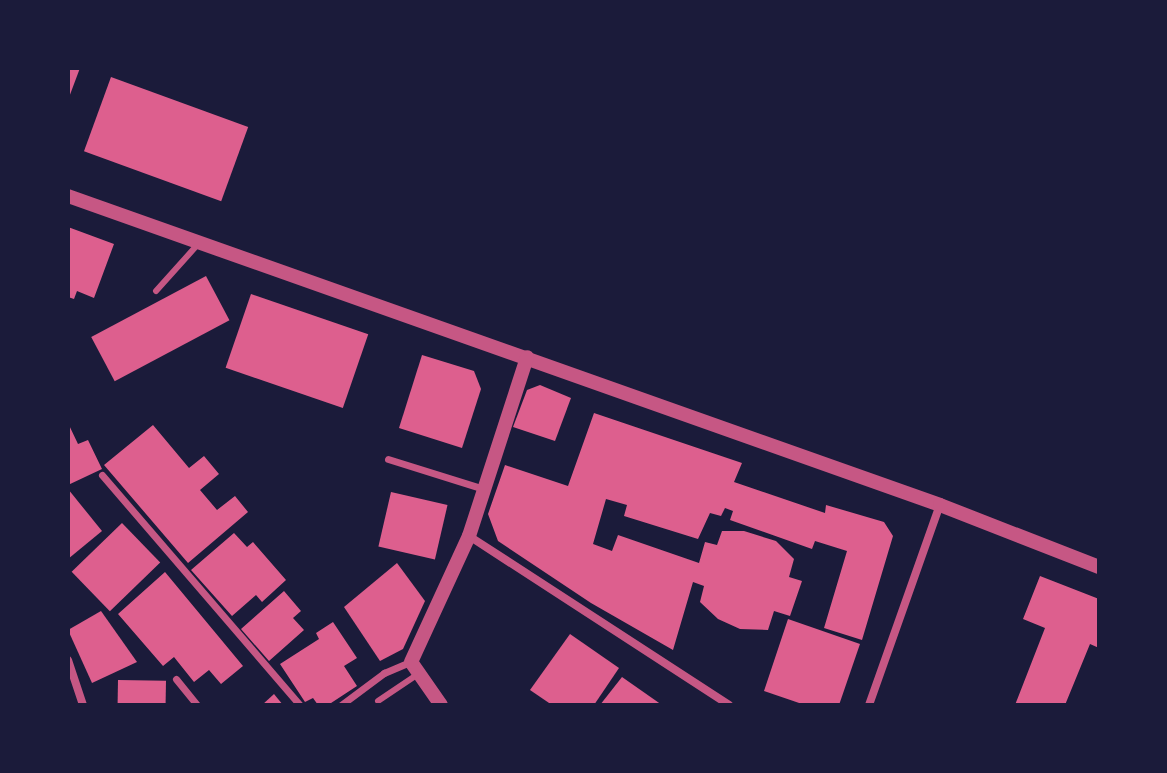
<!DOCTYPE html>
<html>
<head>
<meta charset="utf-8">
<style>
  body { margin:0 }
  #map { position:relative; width:1167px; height:773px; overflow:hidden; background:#1b1b3a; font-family:"Public Sans",sans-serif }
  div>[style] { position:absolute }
  .building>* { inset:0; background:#dd5f8e; transform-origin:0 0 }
  .service>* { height:6px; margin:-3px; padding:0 3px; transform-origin:3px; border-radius:3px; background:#c65784 }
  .pedestrian>* { height:7px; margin:-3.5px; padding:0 3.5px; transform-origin:3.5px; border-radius:3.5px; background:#c65784 }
  .minor>* { height:8px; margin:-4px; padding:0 4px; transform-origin:4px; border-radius:4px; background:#c65784 }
  .tertiary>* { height:14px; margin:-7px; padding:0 7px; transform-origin:7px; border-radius:7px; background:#c65784 }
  span { translate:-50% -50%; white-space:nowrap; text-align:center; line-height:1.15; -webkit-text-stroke:7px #1b1b3a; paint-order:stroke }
  .frame { position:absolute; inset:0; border:70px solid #1b1b3a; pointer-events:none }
</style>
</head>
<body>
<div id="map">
  <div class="building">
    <div style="clip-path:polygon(68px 68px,80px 68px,68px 100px)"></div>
    <div style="left:111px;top:77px;width:146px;height:79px;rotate:20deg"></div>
    <div style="clip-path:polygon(68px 227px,114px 244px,94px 298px,77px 291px,74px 299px,68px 297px)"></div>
    <div style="left:206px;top:276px;width:50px;height:130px;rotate:62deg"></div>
    <div style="left:251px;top:294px;width:124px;height:78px;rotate:19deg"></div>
    <div style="clip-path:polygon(422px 355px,474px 371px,481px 389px,462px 448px,399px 428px)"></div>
    <div style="clip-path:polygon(540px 385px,571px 398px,555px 441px,513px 427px,527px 390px)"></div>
    <div style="clip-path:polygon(594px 413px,742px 463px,734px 482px,825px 513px,826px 505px,884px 522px,893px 536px,862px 640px,824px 628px,847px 551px,815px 541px,812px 549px,730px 520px,733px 511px,725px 508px,721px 516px,710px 513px,698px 539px,624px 516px,627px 505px,606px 499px,593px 544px,612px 551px,618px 535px,699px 563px,705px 542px,717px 545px,722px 531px,744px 531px,776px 541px,794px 559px,789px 577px,802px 581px,790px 616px,774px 611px,768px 630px,740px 629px,718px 619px,700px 602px,704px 586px,693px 582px,673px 650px,591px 603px,498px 541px,488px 514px,505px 465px,568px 486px)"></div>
    <div style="clip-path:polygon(68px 423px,78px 444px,88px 440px,102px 469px,68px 485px)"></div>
    <div style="clip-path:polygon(153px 425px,189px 468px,204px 456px,219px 474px,200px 490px,217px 510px,235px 496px,248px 512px,188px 563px,104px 465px)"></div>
    <div style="clip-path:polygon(68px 489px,102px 531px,68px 559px)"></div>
    <div style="left:391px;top:492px;width:58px;height:56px;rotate:13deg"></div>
    <div style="left:122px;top:523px;width:55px;height:70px;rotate:46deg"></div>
    <div style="clip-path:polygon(234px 533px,247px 547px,253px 542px,286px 580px,262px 602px,256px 595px,232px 616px,191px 570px)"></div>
    <div style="clip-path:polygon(397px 563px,425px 601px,403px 649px,380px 661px,344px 607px)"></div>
    <div style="clip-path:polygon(165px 572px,243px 666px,221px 684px,209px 670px,194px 682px,174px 657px,163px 666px,118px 614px)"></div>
    <div style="clip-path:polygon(1040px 576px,1099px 599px,1099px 648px,1090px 644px,1065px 705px,1015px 705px,1045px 628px,1023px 619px)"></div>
    <div style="clip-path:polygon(284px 591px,301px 611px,293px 618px,304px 630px,269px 661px,241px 629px)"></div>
    <div style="clip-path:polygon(101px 611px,137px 662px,92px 683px,68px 630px)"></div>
    <div style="clip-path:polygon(788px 619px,860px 644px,839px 705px,805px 705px,764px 691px)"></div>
    <div style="clip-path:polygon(333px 622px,357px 658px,344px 666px,357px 686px,328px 705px,318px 705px,313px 698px,305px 702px,280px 664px,319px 639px,316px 633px)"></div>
    <div style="clip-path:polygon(570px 634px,619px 668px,594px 705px,552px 705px,530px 690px)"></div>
    <div style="clip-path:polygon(622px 677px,662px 705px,600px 705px)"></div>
    <div style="left:118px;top:680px;width:48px;height:25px;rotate:1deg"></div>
    <div style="clip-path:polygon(274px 694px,283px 705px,262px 705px)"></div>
  </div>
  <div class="service">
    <div style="left:156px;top:291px;width:64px;rotate:-48.1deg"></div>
    <div style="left:378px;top:701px;width:48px;rotate:-34deg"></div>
  </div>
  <div class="pedestrian">
    <div style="left:388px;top:459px;width:101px;rotate:17.4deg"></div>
    <div style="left:102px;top:475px;width:303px;rotate:49.3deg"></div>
    <div style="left:176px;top:679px;width:33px;rotate:51deg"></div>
    <div style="left:341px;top:705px;width:54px;rotate:-36.7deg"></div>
    <div style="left:384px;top:673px;width:28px;rotate:-23deg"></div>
  </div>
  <div class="minor">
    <div style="left:469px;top:536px;width:310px;rotate:33deg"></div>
    <div style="left:68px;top:660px;width:47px;rotate:71.6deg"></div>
    <div style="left:869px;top:705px;width:212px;rotate:-70.5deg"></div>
  </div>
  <div class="tertiary">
    <div style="left:68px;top:196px;width:925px;rotate:19.51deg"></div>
    <div style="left:940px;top:505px;width:171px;rotate:21.3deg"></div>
    <div style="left:441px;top:705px;width:52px;rotate:-124.9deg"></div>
    <div style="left:411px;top:662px;width:139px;rotate:-65.3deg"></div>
    <div style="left:469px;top:536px;width:188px;rotate:-72deg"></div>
  </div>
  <div class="frame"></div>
</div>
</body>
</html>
